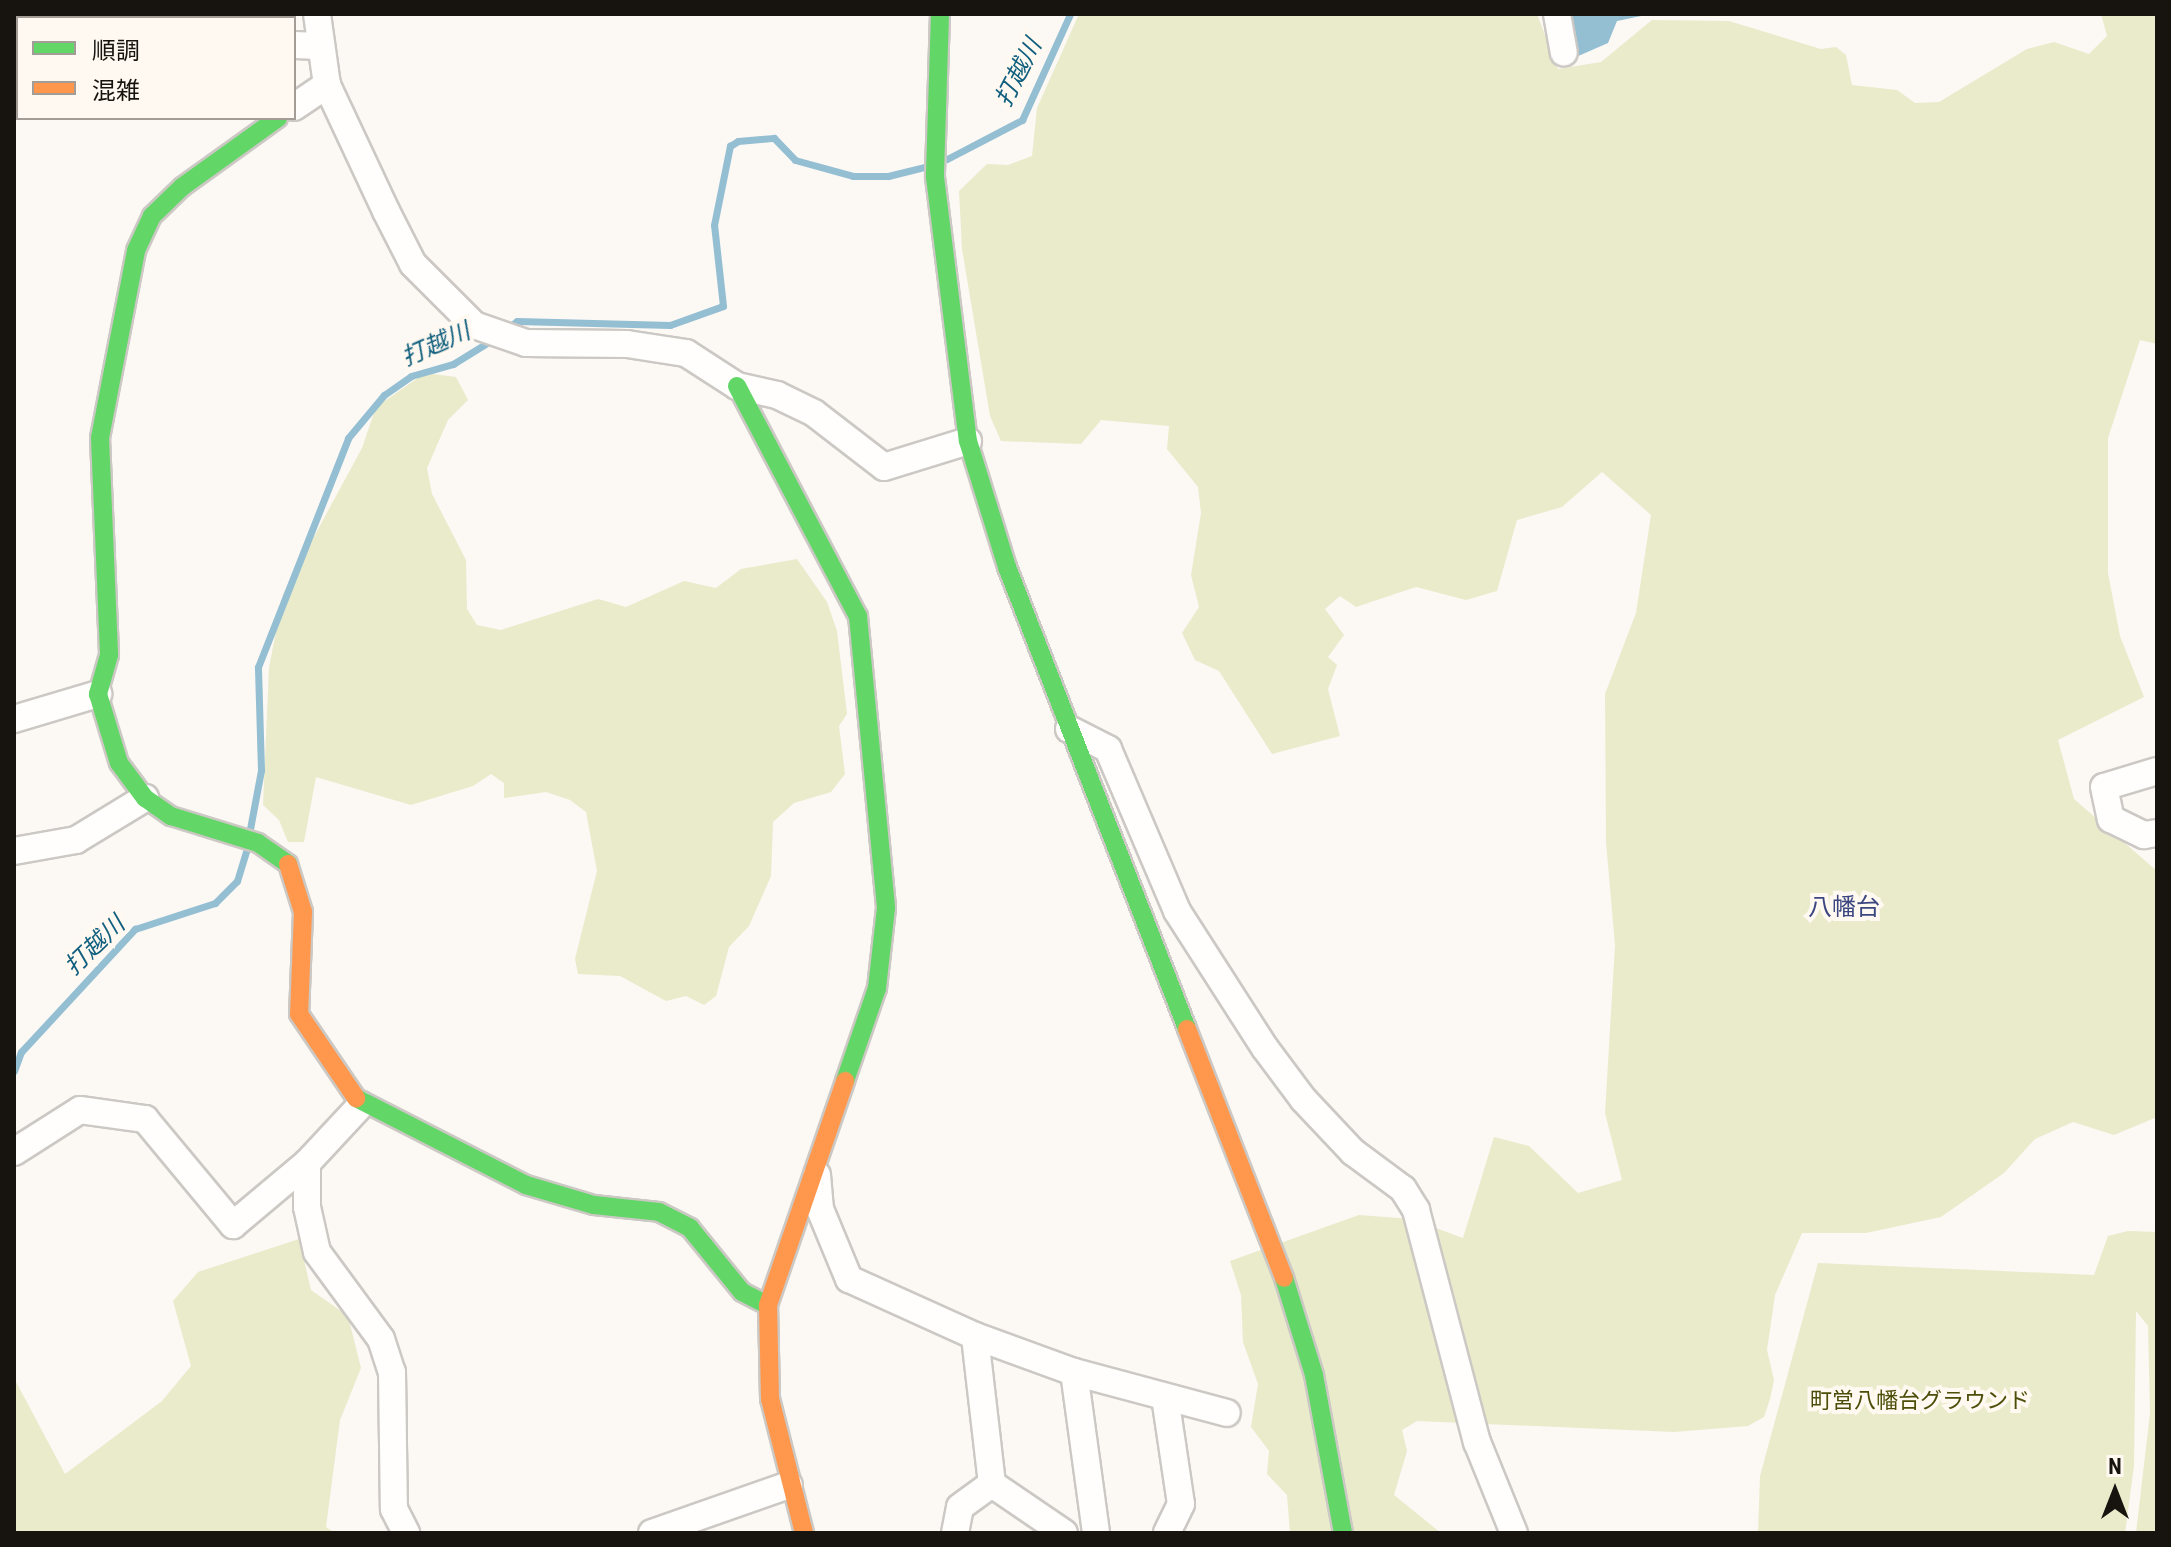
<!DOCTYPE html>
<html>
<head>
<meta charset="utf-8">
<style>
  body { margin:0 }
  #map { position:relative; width:2171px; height:1547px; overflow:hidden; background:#fcf8f4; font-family:"Roboto Condensed","Noto Sans JP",sans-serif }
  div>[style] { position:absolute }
  .green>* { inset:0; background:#e9ebcb }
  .water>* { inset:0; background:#94bed2 }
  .stream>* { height:7px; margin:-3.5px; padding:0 3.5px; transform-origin:3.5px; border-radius:3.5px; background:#94bed2 }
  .roads { filter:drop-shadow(2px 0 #ccc8c4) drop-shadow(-2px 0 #ccc8c4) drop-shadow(0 2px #ccc8c4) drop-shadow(0 -2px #ccc8c4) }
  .street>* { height:26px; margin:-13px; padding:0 13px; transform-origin:13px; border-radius:13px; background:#fffefd }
  .fast>* { height:18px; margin:-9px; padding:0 9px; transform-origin:9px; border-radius:9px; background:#63d668 }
  .slow>* { height:18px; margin:-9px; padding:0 9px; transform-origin:9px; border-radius:9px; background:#ff974d }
  span { translate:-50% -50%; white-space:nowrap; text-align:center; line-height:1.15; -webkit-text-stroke:8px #fff9f1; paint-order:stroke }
  .park-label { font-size:22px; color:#4b4e08 }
  .water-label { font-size:24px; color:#12607f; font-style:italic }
  .neighbourhood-label { font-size:24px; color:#3c4782 }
  .frame { position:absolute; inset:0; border:16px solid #17140f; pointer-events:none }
  .legend { position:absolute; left:16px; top:16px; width:280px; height:104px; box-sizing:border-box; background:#fff9f1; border:2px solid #a29d97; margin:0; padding:10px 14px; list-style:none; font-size:24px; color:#17140f }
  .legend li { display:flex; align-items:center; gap:16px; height:40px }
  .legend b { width:40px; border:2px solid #a29d97 }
  .north { position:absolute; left:2075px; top:1451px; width:80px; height:80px; -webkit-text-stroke:6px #fff9f1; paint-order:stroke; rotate:0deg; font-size:22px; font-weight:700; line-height:32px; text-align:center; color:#17140f }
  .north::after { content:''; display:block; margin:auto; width:28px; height:36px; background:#17140f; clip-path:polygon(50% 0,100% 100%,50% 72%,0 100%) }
</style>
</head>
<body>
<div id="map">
  <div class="green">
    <div style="clip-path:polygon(1079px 14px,1537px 14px,1558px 69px,1601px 62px,1652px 20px,1729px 21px,1821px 49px,1836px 47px,1846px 55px,1852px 85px,1897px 90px,1915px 103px,1939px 102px,2027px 49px,2054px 42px,2089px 54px,2107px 36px,2101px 14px,2157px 14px,2157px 344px,2140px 340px,2108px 438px,2108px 573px,2120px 636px,2144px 697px,2058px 740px,2074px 799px,2157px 871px,2157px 1117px,2114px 1135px,2073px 1122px,2035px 1139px,2004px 1173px,1941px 1217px,1866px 1233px,1802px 1233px,1775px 1295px,1767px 1350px,1774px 1380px,1770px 1399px,1764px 1417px,1748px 1426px,1674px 1432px,1417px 1421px,1402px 1430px,1407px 1451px,1394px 1495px,1441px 1533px,1290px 1533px,1287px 1495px,1267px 1474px,1269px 1451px,1251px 1427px,1258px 1384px,1243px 1342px,1241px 1295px,1230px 1261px,1359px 1215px,1411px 1219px,1463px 1238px,1494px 1137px,1529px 1146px,1578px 1193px,1622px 1180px,1605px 1113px,1615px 945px,1606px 842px,1605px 694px,1636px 613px,1651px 515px,1602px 472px,1562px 507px,1517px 520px,1497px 591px,1466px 600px,1416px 587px,1356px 607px,1340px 596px,1325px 609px,1344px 635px,1328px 657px,1337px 665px,1328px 689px,1340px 736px,1272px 754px,1219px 671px,1195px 660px,1182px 633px,1199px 607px,1191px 575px,1201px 513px,1198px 487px,1167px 449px,1169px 426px,1101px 420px,1081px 444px,1001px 441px,990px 416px,962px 249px,959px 191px,987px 164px,1008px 165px,1032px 156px,1037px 108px)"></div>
    <div style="clip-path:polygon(425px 373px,456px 377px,468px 400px,448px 420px,427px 468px,432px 494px,466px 560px,467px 609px,477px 625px,501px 630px,598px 599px,626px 607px,684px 581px,716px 588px,741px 569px,797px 559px,827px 602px,837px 631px,847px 714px,839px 726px,845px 774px,831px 792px,794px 803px,773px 822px,771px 876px,749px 926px,729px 947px,716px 996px,704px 1005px,686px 996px,666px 1001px,620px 976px,578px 974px,575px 959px,597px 871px,586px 812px,570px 800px,546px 792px,504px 798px,504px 783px,491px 774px,473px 786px,411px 805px,316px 777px,304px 842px,288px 842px,279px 820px,263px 805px,269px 668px,283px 594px,362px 448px,376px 407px)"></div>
    <div style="clip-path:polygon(2128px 1231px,2157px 1232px,2157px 1533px,2136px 1533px,2150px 1413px,2148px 1326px,2136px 1311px,2134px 1466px,2125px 1533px,1758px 1533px,1760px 1476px,1818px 1263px,2094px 1275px,2108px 1236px)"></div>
    <div style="clip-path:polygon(299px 1239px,311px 1290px,348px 1316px,361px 1368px,340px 1420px,326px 1527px,335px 1533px,14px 1533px,14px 1378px,65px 1474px,162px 1401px,191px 1366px,173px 1301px,198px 1272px)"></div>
  </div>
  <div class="water">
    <div style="clip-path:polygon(1572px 14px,1651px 14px,1617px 21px,1608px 43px,1576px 57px)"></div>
  </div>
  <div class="stream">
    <div style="left:947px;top:159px;width:85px;rotate:-27.5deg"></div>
    <div style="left:1022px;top:120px;width:116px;rotate:-65.6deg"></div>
    <div style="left:508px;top:328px;width:11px;rotate:-38deg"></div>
    <div style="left:517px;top:321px;width:153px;rotate:1.5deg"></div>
    <div style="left:670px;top:325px;width:56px;rotate:-19.7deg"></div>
    <div style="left:723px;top:306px;width:81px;rotate:-96.3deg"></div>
    <div style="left:714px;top:225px;width:81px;rotate:-78.6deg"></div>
    <div style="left:730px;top:146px;width:9px;rotate:-32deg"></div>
    <div style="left:738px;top:141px;width:36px;rotate:-5deg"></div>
    <div style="left:774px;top:138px;width:30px;rotate:46deg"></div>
    <div style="left:795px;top:160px;width:60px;rotate:15.4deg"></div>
    <div style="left:853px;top:176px;width:35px"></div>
    <div style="left:888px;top:176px;width:37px;rotate:-14deg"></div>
    <div style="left:250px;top:829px;width:60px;rotate:-79.4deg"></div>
    <div style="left:261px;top:770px;width:103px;rotate:-91.7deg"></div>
    <div style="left:258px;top:667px;width:246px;rotate:-68.5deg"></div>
    <div style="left:348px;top:438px;width:56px;rotate:-50.1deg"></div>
    <div style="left:384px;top:395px;width:33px;rotate:-35deg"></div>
    <div style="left:411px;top:376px;width:44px;rotate:-15.9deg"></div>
    <div style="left:453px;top:364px;width:49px;rotate:-31.8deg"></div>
    <div style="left:14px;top:1071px;width:20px;rotate:-70deg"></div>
    <div style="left:21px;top:1052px;width:168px;rotate:-47.2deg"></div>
    <div style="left:135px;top:929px;width:84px;rotate:-18deg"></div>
    <div style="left:215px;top:903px;width:31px;rotate:-45deg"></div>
    <div style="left:237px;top:881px;width:34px;rotate:-73deg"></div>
  </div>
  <div class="roads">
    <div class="street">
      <div style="left:317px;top:14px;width:72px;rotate:82deg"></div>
      <div style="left:327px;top:85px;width:139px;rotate:64.9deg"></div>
      <div style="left:386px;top:211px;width:59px;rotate:63deg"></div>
      <div style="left:413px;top:264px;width:86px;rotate:45deg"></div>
      <div style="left:474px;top:325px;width:55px;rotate:19.1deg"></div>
      <div style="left:526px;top:343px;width:101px;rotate:0.6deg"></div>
      <div style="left:627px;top:344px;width:60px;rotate:8.7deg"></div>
      <div style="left:686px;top:353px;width:61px;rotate:32.9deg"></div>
      <div style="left:737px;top:386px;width:41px;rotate:12.7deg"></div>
      <div style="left:777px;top:395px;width:41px;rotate:25.9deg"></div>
      <div style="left:814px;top:413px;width:88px;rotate:37.6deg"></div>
      <div style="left:884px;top:467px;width:88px;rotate:-17.2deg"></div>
      <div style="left:1557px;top:14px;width:39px;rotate:80deg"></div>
      <div style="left:105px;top:18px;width:4px;rotate:-76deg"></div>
      <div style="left:294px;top:45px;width:26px;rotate:2deg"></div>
      <div style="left:14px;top:70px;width:4px;rotate:-14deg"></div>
      <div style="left:294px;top:107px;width:40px;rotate:-34deg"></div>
      <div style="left:14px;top:719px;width:88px;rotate:-16.6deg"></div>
      <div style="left:1069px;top:729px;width:44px;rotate:27.1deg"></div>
      <div style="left:1108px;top:749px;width:176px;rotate:66.9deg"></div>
      <div style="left:1177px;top:911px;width:163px;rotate:57.3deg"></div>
      <div style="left:1265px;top:1048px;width:64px;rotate:53.3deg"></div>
      <div style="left:1303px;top:1099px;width:73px;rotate:46.7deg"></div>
      <div style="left:1353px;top:1152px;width:62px;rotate:36.5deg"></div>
      <div style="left:1403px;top:1189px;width:25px;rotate:58deg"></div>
      <div style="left:1416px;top:1210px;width:240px;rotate:75.3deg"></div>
      <div style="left:1477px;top:1442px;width:98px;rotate:67.9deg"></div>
      <div style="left:2157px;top:771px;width:55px;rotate:163.2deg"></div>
      <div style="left:2104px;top:787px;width:33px;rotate:78deg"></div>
      <div style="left:2111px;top:819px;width:37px;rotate:26deg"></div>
      <div style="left:2144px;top:835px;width:13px;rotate:-9deg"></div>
      <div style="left:14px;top:851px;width:63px;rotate:-10.1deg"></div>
      <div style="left:76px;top:840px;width:81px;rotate:-31.3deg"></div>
      <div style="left:361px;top:1105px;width:79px;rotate:133deg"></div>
      <div style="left:307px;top:1163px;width:44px;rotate:90deg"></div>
      <div style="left:307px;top:1207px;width:46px;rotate:77.5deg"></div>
      <div style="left:317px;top:1252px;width:108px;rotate:53.7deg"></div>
      <div style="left:381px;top:1339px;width:35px;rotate:72deg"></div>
      <div style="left:392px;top:1372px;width:137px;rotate:89.2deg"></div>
      <div style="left:394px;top:1509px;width:27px;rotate:63deg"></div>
      <div style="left:14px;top:1152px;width:78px;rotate:-32.5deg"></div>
      <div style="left:80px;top:1110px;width:66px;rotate:7.9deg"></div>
      <div style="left:145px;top:1119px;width:138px;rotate:50.3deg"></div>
      <div style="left:233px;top:1225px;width:97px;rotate:-40deg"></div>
      <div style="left:817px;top:1175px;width:34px;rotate:85deg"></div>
      <div style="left:820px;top:1209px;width:76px;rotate:67.5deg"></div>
      <div style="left:849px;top:1279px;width:138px;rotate:24.3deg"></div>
      <div style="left:975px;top:1336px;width:105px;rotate:20deg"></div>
      <div style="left:1074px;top:1372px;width:158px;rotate:15deg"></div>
      <div style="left:1074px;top:1372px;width:162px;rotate:82.2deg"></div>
      <div style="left:1165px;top:1397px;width:108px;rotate:81.5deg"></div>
      <div style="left:1181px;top:1504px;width:32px;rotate:116deg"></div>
      <div style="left:992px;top:1484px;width:87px;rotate:34.2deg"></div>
      <div style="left:652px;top:1533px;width:145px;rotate:-19.3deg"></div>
      <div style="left:955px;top:1533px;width:26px;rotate:-79deg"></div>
      <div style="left:960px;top:1507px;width:39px;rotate:-36deg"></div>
      <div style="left:992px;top:1484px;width:149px;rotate:-96.6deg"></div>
    </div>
    <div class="fast">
      <div style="left:940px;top:14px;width:163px;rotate:91.8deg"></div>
      <div style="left:935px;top:177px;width:266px;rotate:82.9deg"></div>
      <div style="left:968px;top:441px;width:132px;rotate:72.8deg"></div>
      <div style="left:1007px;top:567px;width:496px;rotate:68.7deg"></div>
      <div style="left:278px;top:118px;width:118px;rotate:144.3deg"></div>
      <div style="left:182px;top:187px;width:42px;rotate:136deg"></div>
      <div style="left:152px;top:216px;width:38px;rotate:115deg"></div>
      <div style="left:136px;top:251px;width:190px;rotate:100.9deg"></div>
      <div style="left:100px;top:438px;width:217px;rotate:87.6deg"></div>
      <div style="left:109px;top:655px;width:41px;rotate:105.8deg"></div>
      <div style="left:98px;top:694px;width:72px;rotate:73.1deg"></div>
      <div style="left:119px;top:763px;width:44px;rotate:53.4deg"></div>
      <div style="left:145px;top:798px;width:32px;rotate:35deg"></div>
      <div style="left:171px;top:816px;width:91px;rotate:17.2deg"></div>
      <div style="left:258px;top:843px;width:37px;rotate:35deg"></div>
      <div style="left:737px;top:386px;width:260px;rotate:62.3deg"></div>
      <div style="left:858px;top:616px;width:293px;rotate:84.5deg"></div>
      <div style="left:886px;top:908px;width:81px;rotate:96.4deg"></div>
      <div style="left:877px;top:988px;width:98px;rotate:109deg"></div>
      <div style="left:356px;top:1098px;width:191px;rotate:27.1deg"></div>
      <div style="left:526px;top:1185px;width:71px;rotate:16.4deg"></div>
      <div style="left:594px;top:1205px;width:65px;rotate:6.1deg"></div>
      <div style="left:659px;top:1212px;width:35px;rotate:27deg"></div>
      <div style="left:690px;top:1228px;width:82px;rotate:50.9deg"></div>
      <div style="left:742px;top:1292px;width:29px;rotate:27deg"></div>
      <div style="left:1284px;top:1278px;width:102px;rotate:72.8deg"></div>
      <div style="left:1314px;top:1375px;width:161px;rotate:79.6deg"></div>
    </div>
    <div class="slow">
      <div style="left:288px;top:864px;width:50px;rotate:72.6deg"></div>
      <div style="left:303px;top:912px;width:102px;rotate:92.2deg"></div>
      <div style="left:299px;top:1014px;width:102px;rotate:55.8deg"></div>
      <div style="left:1187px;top:1029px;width:267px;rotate:68.7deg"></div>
      <div style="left:804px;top:1533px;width:138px;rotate:-104.2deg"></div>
      <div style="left:770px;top:1399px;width:94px;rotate:-91.2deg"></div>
      <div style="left:768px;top:1305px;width:237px;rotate:-71deg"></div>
    </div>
  </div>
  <div class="park-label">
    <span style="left:1920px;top:1401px">町営八幡台グラウンド</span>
  </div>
  <div class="water-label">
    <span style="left:1019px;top:73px;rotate:-63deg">打越川</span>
    <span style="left:436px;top:345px;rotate:-24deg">打越川</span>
    <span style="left:95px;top:946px;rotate:-44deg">打越川</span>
  </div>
  <div class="neighbourhood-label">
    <span style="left:1844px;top:908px">八幡台</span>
  </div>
  <div class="frame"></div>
  <ul class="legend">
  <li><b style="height:10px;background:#63d668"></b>順調</li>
  <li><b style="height:10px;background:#ff974d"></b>混雑</li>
  </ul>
  <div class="north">N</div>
</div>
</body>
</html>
